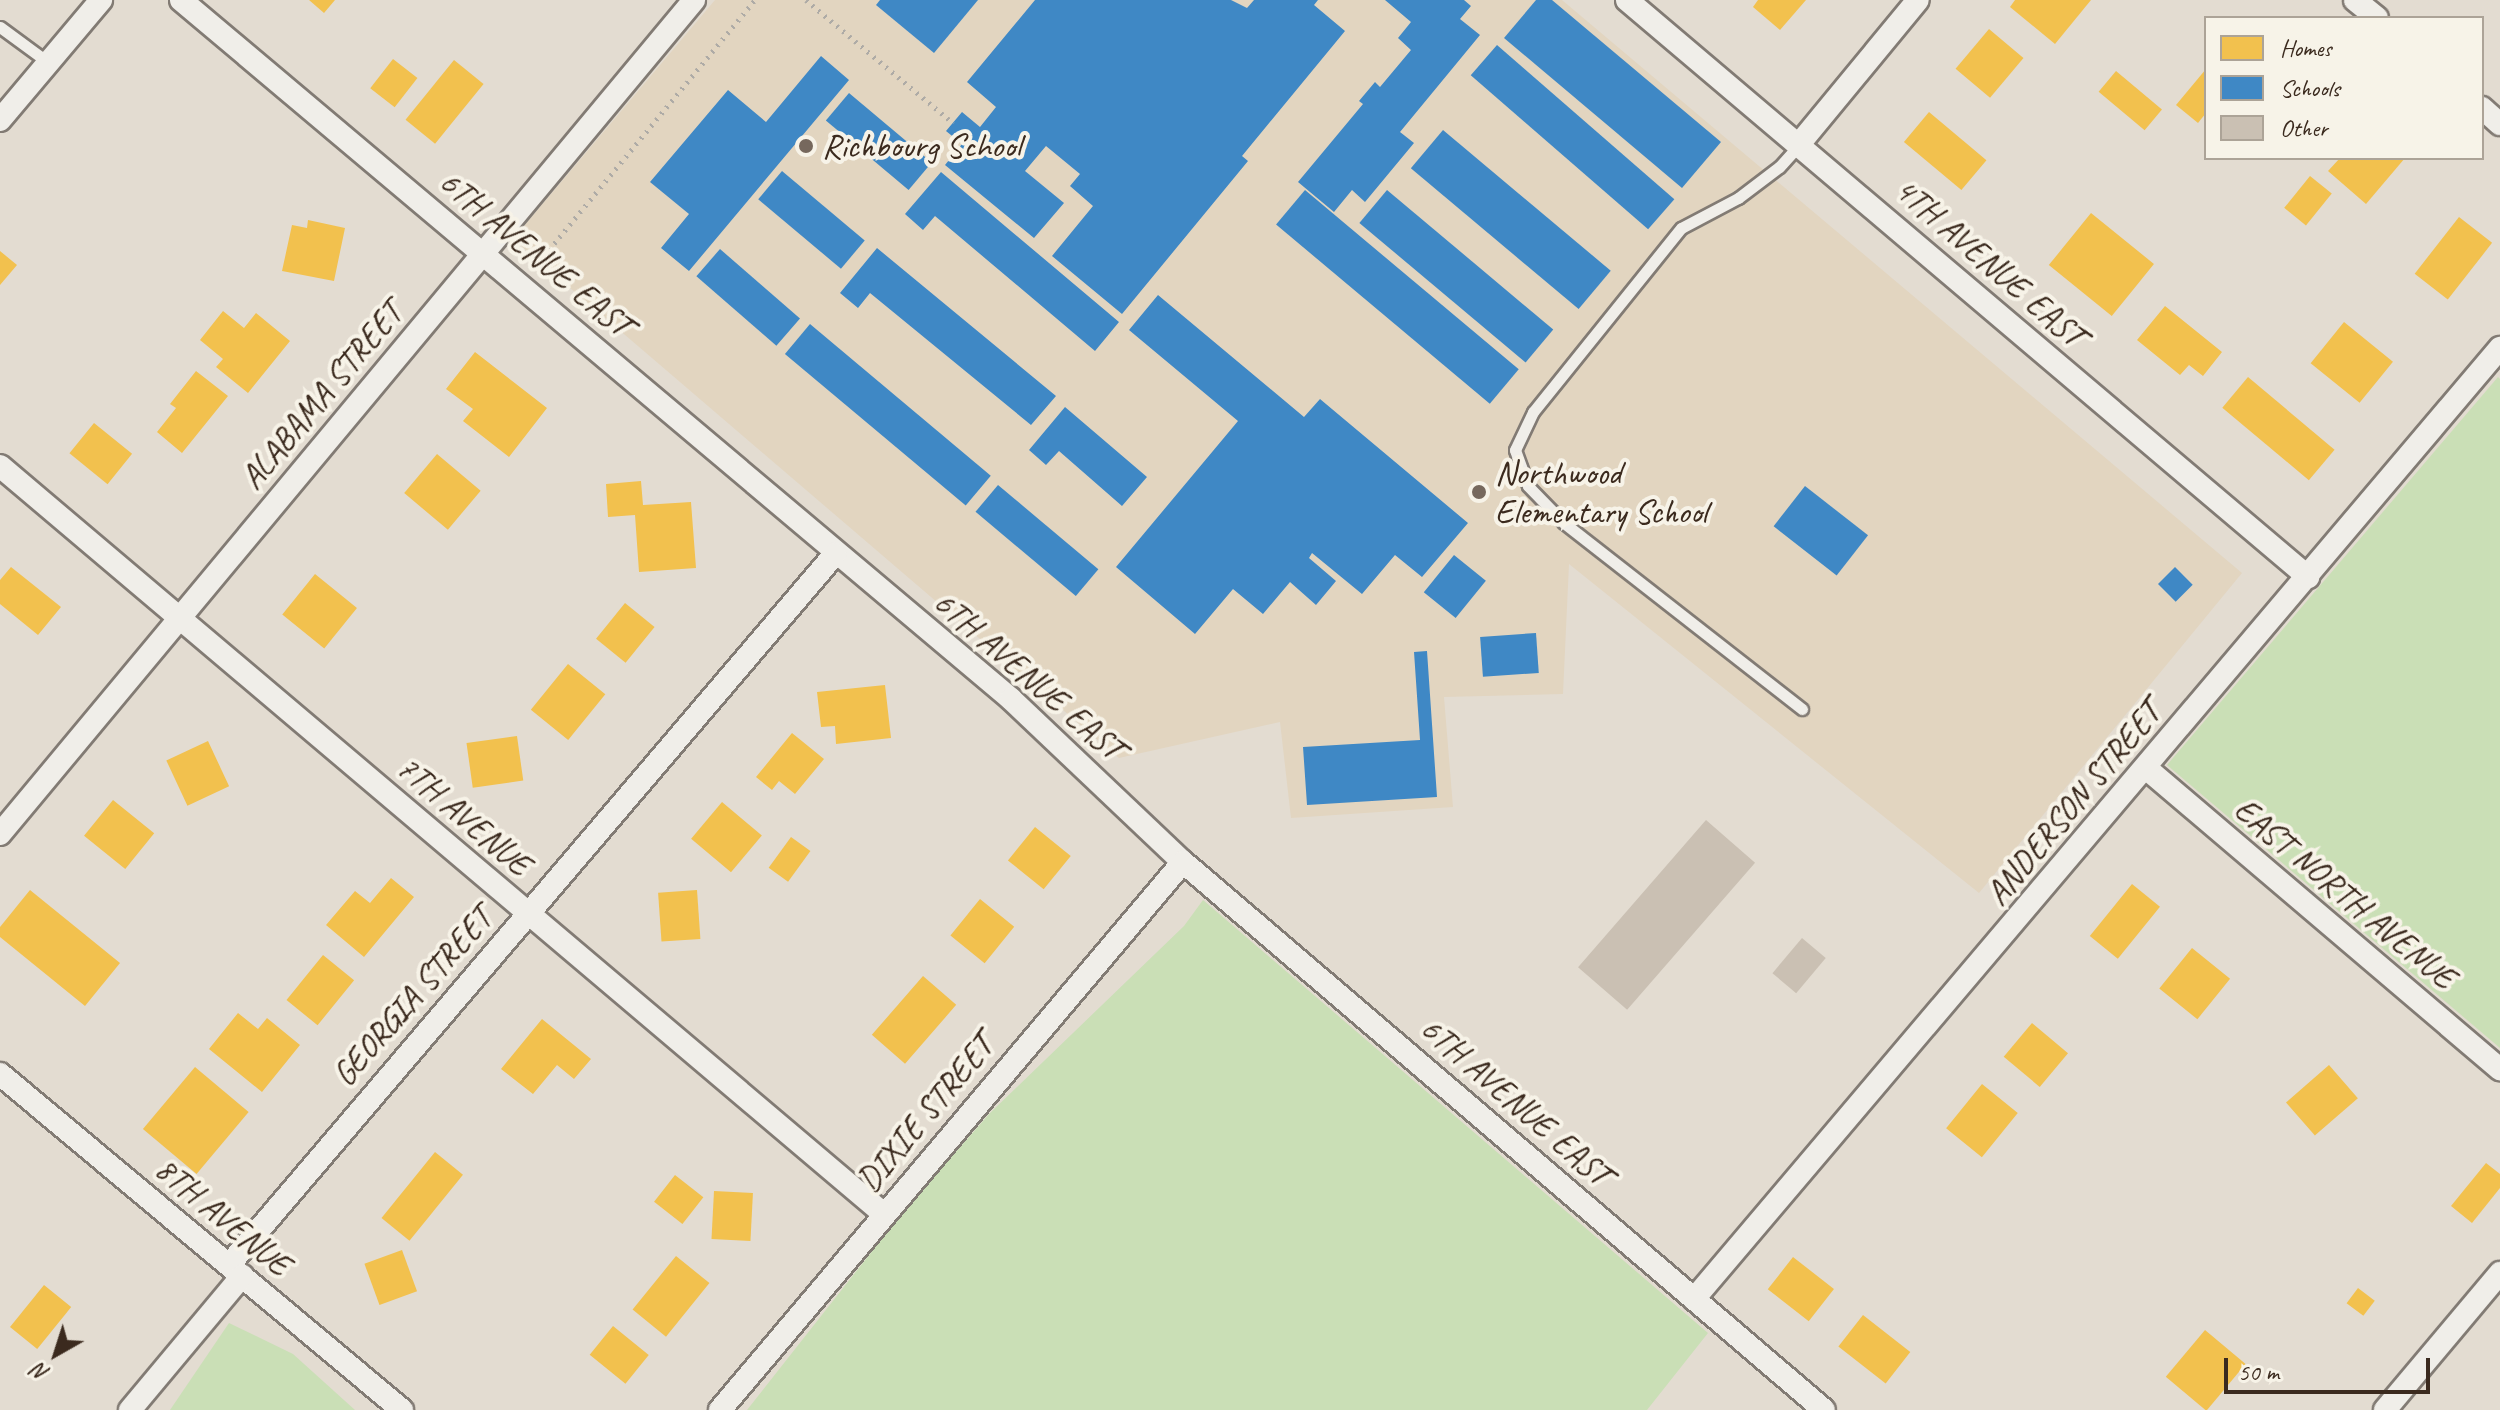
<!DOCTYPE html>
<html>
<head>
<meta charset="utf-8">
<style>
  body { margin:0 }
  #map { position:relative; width:2500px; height:1410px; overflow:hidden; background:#e3dcd1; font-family:Caveat,sans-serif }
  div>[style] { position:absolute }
  .built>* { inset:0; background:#e2d5c0 }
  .green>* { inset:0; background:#cadfb6 }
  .homes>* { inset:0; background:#f2c14e; transform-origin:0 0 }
  .schools>* { inset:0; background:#3f88c5; transform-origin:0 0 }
  .building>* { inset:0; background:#cac0b3; transform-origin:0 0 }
  .path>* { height:5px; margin-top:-2.5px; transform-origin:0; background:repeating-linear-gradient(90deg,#aeaba6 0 2px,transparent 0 8px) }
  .roads { filter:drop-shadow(2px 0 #827b74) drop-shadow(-2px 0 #827b74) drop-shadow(0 2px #827b74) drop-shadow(0 -2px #827b74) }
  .lane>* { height:11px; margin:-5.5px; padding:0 5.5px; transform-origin:5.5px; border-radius:5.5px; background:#f0eee9 }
  .street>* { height:22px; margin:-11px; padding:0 11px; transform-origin:11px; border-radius:11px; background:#f0eee9 }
  .dots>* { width:22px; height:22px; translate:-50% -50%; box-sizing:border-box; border:4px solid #f7f3e8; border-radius:50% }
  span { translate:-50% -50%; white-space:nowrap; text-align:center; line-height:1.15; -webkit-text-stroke:8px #f7f3e8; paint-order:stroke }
  .poi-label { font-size:34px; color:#3b2a1e }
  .left { translate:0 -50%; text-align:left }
  .street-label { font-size:34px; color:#3b2a1e }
  .legend { position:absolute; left:2204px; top:16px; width:280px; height:144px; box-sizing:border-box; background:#f7f3e8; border:2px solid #aca397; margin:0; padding:10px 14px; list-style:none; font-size:24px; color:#3b2a1e }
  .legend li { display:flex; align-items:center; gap:16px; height:40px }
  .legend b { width:40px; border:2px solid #aca397 }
  .north { position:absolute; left:16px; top:1314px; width:80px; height:80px; -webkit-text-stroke:6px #f7f3e8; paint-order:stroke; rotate:219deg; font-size:22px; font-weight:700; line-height:32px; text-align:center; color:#3b2a1e }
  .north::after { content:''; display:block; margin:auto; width:28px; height:36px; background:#3b2a1e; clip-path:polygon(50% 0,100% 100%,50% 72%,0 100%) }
  .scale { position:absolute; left:2224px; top:1358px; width:206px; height:36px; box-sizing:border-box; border:4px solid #3b2a1e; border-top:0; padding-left:10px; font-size:24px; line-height:28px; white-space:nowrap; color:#3b2a1e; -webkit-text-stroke:6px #f7f3e8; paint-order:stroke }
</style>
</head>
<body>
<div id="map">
  <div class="built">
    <div style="clip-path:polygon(715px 0,1562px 0,2242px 573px,1979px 893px,1569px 564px,1563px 694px,1444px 697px,1453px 807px,1291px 818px,1280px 722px,1119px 758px,513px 239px)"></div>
  </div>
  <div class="green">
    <div style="clip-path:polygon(2498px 377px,2500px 379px,2500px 1048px,2167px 765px)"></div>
    <div style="clip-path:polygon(1203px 900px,1708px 1333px,1647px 1410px,747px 1410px,903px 1212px,990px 1113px,1184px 926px)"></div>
    <div style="clip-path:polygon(229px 1323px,293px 1354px,355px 1410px,170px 1410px)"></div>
  </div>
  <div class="homes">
    <div style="clip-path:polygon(309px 0,335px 0,324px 13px)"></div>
    <div style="clip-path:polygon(1758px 0,1806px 0,1780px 30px,1753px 7px)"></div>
    <div style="clip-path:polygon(2015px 0,2091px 0,2055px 44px,2010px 7px)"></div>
    <div style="left:1989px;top:29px;width:45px;height:52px;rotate:40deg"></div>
    <div style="left:393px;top:59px;width:31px;height:37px;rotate:38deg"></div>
    <div style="left:454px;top:60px;width:38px;height:77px;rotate:39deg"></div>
    <div style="clip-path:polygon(2206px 69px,2206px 113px,2198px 123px,2176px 105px)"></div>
    <div style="left:2116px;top:71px;width:60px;height:27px;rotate:40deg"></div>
    <div style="left:1929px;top:112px;width:75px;height:39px;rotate:40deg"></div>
    <div style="clip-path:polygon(2340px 158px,2405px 158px,2366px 204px,2328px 171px)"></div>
    <div style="left:2310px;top:176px;width:28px;height:41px;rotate:39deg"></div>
    <div style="left:2091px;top:213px;width:81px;height:67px;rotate:39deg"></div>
    <div style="left:2459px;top:217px;width:42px;height:72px;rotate:38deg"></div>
    <div style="clip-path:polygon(308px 220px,345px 228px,334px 281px,282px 271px,292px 225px,307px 228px)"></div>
    <div style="clip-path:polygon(0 251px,17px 265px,0 285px)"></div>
    <div style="clip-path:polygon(2165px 306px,2222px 352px,2203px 376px,2189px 365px,2180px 375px,2137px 340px)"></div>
    <div style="clip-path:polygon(223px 311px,244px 328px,256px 313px,290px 341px,248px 393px,216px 367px,223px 359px,200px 340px)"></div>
    <div style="left:2344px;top:322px;width:63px;height:53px;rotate:39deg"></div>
    <div style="clip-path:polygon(475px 352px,547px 408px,509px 457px,463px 421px,473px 409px,446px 389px)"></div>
    <div style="clip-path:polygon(196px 371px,228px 396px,182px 453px,157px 432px,176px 408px,170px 404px)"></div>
    <div style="left:2248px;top:377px;width:113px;height:40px;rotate:40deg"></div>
    <div style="left:94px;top:423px;width:49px;height:39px;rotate:39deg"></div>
    <div style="left:437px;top:454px;width:57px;height:51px;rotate:40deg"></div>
    <div style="clip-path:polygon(641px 481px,643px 505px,691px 502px,696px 568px,639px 572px,635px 515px,608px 517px,606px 484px)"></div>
    <div style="clip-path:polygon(11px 567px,61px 607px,38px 635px,0 604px,0 580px)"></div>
    <div style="left:315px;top:574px;width:54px;height:52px;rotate:39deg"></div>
    <div style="left:625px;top:603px;width:38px;height:46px;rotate:39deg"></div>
    <div style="left:568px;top:664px;width:48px;height:59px;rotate:39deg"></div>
    <div style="clip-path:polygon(885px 685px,891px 738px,836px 744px,835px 726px,821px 727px,817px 692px)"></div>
    <div style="clip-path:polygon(792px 733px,824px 759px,795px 794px,779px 781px,772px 790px,756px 777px)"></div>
    <div style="left:517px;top:736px;width:45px;height:51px;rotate:82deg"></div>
    <div style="left:208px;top:741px;width:50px;height:46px;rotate:65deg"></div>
    <div style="left:113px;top:800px;width:53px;height:46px;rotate:39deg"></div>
    <div style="left:722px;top:802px;width:52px;height:48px;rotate:40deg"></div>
    <div style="left:1035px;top:827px;width:46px;height:43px;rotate:39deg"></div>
    <div style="left:791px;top:837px;width:24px;height:38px;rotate:36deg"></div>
    <div style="clip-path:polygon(391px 878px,414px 897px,364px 957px,326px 925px,355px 891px,370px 903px)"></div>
    <div style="left:2132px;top:884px;width:36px;height:67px;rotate:39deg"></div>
    <div style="clip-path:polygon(30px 890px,120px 963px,85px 1006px,0 937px,0 927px)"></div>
    <div style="left:697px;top:890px;width:49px;height:39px;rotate:86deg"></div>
    <div style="left:980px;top:899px;width:44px;height:47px;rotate:39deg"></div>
    <div style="left:2192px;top:948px;width:49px;height:52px;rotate:39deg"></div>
    <div style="left:323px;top:955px;width:40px;height:58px;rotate:39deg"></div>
    <div style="left:923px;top:976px;width:44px;height:78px;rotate:41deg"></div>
    <div style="clip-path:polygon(238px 1013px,258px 1029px,267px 1018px,300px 1045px,262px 1092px,209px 1049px)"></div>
    <div style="clip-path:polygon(542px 1019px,591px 1059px,574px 1079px,557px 1065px,533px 1094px,501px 1069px)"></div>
    <div style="left:2032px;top:1023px;width:47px;height:44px;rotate:40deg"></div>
    <div style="left:2329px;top:1065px;width:44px;height:57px;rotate:49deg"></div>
    <div style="left:195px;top:1067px;width:70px;height:81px;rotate:40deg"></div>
    <div style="left:1982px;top:1084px;width:46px;height:57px;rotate:39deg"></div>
    <div style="left:435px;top:1152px;width:36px;height:85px;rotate:39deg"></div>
    <div style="clip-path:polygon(2486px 1163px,2500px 1174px,2500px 1188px,2472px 1223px,2451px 1206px)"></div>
    <div style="left:675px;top:1175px;width:36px;height:34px;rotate:38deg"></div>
    <div style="left:714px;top:1191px;width:39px;height:48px;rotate:3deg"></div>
    <div style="left:402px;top:1250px;width:44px;height:40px;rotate:70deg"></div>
    <div style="left:676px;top:1256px;width:43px;height:69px;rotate:39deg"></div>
    <div style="left:1793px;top:1257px;width:52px;height:41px;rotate:38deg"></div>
    <div style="left:44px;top:1285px;width:35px;height:54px;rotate:39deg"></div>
    <div style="left:2358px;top:1288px;width:21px;height:19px;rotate:37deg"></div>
    <div style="left:1863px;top:1315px;width:60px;height:40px;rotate:38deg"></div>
    <div style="left:613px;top:1326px;width:46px;height:37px;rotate:39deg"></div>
    <div style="left:2205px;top:1330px;width:53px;height:61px;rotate:40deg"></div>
  </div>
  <div class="schools">
    <div style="clip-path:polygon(880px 0,978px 0,934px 53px,876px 5px)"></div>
    <div style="clip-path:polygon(1035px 0,1231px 0,1247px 8px,1254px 0,1318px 0,1314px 5px,1345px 31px,1242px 156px,1248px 161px,1122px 314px,1052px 256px,1093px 206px,1070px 186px,1080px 174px,1046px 146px,1025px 171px,1064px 203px,1034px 238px,945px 165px,962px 144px,946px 131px,962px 112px,980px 127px,996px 107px,967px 82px)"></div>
    <div style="clip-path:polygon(1385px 0,1464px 0,1471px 6px,1460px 19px,1480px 35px,1400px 132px,1414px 143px,1365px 202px,1352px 190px,1334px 212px,1298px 182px,1363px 104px,1359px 101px,1375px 82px,1380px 87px,1411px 50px,1398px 38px,1411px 22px)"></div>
    <div style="clip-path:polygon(1536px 0,1552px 0,1721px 142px,1682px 188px,1504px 38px)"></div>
    <div style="left:1497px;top:45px;width:235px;height:40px;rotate:41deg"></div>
    <div style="clip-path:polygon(821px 56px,849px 80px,689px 271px,661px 248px,689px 214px,650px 182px,728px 90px,766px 122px)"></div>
    <div style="left:849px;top:93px;width:108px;height:36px;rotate:40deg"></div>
    <div style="left:1443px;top:130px;width:219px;height:50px;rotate:40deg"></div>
    <div style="left:782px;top:171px;width:108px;height:37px;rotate:40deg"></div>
    <div style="clip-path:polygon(941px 172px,1119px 322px,1095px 351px,935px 216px,923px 230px,905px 214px)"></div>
    <div style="left:1305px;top:190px;width:279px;height:45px;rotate:40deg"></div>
    <div style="left:1387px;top:190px;width:217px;height:43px;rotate:40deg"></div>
    <div style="clip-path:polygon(877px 248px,1056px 396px,1031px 425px,870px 293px,858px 308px,840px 293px)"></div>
    <div style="left:720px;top:249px;width:106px;height:36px;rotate:41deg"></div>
    <div style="clip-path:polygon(1158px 295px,1304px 417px,1320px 399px,1468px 523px,1422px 577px,1395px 555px,1362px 594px,1312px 553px,1309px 558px,1336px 581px,1316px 605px,1290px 582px,1263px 614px,1233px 589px,1195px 634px,1116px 567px,1238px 421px,1129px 330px)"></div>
    <div style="left:810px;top:324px;width:236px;height:39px;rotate:40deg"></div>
    <div style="clip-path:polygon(1065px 407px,1147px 477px,1122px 506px,1059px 451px,1046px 465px,1029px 450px)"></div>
    <div style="left:998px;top:485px;width:131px;height:35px;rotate:40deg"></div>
    <div style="left:1805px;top:486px;width:80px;height:51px;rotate:38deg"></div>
    <div style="left:1454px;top:555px;width:41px;height:48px;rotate:39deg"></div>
    <div style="left:2175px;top:567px;width:25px;height:24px;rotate:45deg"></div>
    <div style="left:1536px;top:633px;width:40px;height:56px;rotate:86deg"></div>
    <div style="clip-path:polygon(1427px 651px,1437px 797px,1307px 805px,1303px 747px,1420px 740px,1414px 652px)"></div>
  </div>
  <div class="building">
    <div style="left:1706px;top:820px;width:65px;height:195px;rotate:41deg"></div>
    <div style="left:1802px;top:938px;width:31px;height:46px;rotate:40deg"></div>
  </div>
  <div class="path">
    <div style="left:806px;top:0;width:192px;rotate:39.9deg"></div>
    <div style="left:534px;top:268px;width:347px;rotate:-50.5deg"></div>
  </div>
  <div class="roads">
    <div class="lane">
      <div style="left:0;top:27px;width:61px;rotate:36.3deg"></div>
      <div style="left:1800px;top:144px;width:31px;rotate:132deg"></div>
      <div style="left:1779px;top:167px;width:51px;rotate:142.9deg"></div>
      <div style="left:1738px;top:198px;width:64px;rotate:152.2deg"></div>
      <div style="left:1681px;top:228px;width:236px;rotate:128.8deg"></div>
      <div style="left:1533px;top:412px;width:42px;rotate:115.3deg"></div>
      <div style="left:1515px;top:450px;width:38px;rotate:70deg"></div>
      <div style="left:1528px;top:486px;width:52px;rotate:45.8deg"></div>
      <div style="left:1564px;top:523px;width:302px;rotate:38deg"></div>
    </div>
    <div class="street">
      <div style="left:181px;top:0;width:1085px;rotate:40.1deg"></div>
      <div style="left:1011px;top:699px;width:237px;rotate:43.5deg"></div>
      <div style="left:1183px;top:862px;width:843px;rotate:40.53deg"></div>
      <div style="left:1627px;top:0;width:893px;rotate:40.27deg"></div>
      <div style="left:2355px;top:0;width:28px;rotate:39deg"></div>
      <div style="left:2482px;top:108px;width:24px;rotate:42deg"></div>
      <div style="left:0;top:120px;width:157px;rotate:-49.9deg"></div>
      <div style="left:1800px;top:143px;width:185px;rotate:-50.5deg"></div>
      <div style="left:0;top:466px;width:1158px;rotate:40.24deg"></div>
      <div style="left:2146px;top:768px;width:465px;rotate:40.4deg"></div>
      <div style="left:0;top:834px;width:1085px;rotate:-50.23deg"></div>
      <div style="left:0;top:1074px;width:524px;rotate:39.89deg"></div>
      <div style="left:229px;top:1265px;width:934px;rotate:-49.56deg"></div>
      <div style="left:1694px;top:1299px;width:1247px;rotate:-49.72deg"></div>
      <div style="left:130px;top:1410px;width:175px;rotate:-50.1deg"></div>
      <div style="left:720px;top:1410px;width:717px;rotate:-49.81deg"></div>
      <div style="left:2385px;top:1410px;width:179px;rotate:-50deg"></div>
    </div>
  </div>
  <div class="dots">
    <div style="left:806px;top:146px;background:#76685d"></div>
    <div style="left:1479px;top:492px;background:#76685d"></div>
  </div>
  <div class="poi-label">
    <span class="left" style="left:822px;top:146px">Richbourg School</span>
    <span class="left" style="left:1495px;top:492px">Northwood<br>Elementary School</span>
  </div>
  <div class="street-label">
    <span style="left:536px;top:253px;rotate:40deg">6TH AVENUE EAST</span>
    <span style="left:1990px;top:262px;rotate:41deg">4TH AVENUE EAST</span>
    <span style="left:321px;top:395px;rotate:-50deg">ALABAMA STREET</span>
    <span style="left:1029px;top:675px;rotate:41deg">6TH AVENUE EAST</span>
    <span style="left:2073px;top:803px;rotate:-50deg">ANDERSON STREET</span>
    <span style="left:464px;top:815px;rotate:41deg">7TH AVENUE</span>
    <span style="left:2345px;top:893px;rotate:40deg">EAST NORTH AVENUE</span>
    <span style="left:412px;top:996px;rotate:-49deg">GEORGIA STREET</span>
    <span style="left:1516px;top:1101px;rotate:41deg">6TH AVENUE EAST</span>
    <span style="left:925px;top:1113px;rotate:-50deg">DIXIE STREET</span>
    <span style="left:223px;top:1216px;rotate:40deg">8TH AVENUE</span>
  </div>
  <ul class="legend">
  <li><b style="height:22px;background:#f2c14e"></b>Homes</li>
  <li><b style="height:22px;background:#3f88c5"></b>Schools</li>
  <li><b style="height:22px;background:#cac0b3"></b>Other</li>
  </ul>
  <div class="north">N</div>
  <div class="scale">50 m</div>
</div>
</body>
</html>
